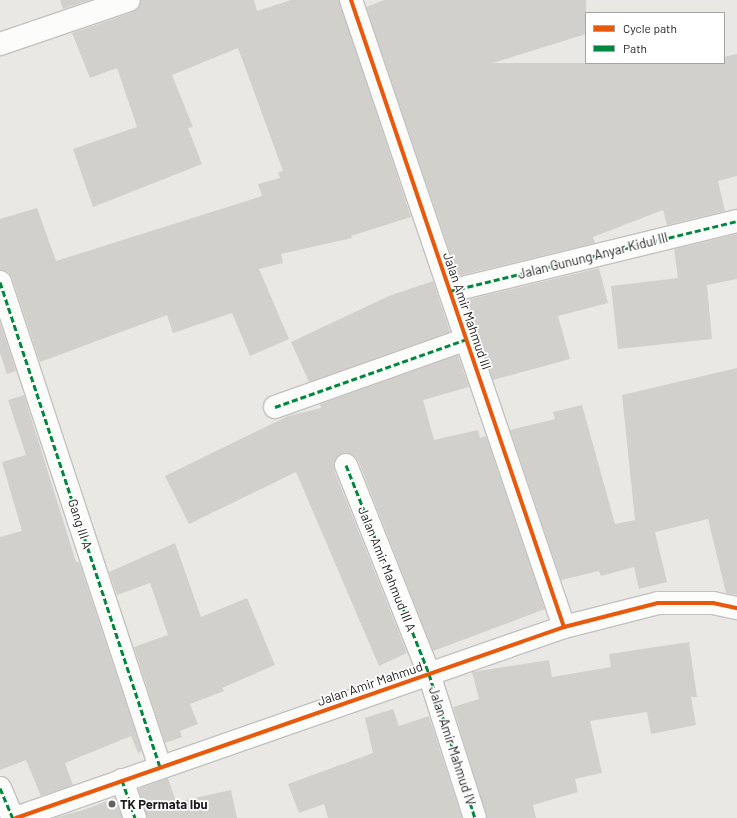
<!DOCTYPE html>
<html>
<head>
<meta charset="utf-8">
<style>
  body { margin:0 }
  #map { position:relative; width:737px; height:818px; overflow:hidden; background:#eae8e4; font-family:Barlow,sans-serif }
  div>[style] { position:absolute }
  .building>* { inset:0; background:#d2d0cd }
  .roads { filter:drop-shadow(1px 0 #c3c2c0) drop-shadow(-1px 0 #c3c2c0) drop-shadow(0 1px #c3c2c0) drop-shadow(0 -1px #c3c2c0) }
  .minor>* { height:22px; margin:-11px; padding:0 11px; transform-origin:11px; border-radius:11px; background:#fcfcfb }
  .quiet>* { height:3px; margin-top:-1.5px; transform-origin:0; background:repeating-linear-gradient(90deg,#00873e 0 6px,transparent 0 9px) }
  .cycleway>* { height:4px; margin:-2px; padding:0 2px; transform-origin:2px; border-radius:2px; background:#e8590c }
  .dots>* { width:11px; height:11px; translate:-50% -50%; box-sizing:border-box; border:2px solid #fff; border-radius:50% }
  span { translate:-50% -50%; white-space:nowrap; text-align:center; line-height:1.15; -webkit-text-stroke:3.5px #fff; paint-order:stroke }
  .street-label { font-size:13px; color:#1c1c1c }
  .poi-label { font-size:13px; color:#1c1c1c; font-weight:700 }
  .left { translate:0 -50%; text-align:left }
  .legend { position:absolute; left:585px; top:12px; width:140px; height:52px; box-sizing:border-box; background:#fff; border:1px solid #a4a4a4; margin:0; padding:5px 7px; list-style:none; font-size:12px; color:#1c1c1c }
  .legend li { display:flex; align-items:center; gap:8px; height:20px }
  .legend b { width:20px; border:1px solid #a4a4a4 }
</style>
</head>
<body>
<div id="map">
  <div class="building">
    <div style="clip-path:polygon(60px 0,90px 0,63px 9px)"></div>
    <div style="clip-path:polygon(141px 0,254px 0,257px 11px,291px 0,339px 0,411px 217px,351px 236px,352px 238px,281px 254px,283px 263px,259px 269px,289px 339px,250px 356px,232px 313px,173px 333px,167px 315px,40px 362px,12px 278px,8px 272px,0 270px,0 219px,37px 208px,56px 261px,262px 196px,258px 184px,280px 178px,278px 172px,283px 171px,238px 48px,172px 75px,193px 127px,188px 128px,202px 164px,93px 207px,73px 149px,137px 127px,117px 68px,90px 78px,72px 33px,133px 12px)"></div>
    <div style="clip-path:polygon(384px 0,586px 0,586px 34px,493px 63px,724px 63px,724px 57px,737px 54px,737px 176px,718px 181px,725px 211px,667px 225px,663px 210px,593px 237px,595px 243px,458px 276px,366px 7px)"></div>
    <div style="clip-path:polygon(737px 234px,737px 279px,707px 285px,712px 339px,618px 349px,611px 286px,678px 278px,674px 249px)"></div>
    <div style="clip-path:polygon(599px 268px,608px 303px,558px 316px,570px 359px,493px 380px,466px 300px)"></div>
    <div style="clip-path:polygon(433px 281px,450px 332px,309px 382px,291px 342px,389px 296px)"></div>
    <div style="clip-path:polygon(0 322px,16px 371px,7px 374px,0 353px)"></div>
    <div style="clip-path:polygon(458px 355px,469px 387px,423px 400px,434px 440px,478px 430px,480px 438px,486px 436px,545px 609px,433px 651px,358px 460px,353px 455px,342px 453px,336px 458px,334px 470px,407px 653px,379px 666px,296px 472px,189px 524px,165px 476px,288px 416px,321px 408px,320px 404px)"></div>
    <div style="clip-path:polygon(737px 368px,737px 595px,726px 593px,708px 519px,655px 532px,667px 582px,639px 589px,634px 567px,601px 576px,599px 571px,561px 580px,510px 430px,555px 419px,553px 412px,582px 405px,615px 524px,635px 520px,622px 395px)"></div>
    <div style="clip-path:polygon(24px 395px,76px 562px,79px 562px,142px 751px,138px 753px,131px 736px,65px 763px,73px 785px,41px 796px,26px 760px,0 770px,0 537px,22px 531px,2px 462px,26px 455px,8px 400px)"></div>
    <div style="clip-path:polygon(175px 543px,201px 617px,247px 598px,275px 665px,222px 688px,224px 691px,190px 704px,198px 724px,180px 731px,182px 737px,165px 743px,134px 647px,168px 635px,150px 583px,117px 595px,109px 572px)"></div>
    <div style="clip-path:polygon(689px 642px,697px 697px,691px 697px,696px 725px,651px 734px,647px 712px,590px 721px,602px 773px,575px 779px,578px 792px,533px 805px,536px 818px,487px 818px,453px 707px,479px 699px,472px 672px,549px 660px,552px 677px,611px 667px,609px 654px)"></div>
    <div style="clip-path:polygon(393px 709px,399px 726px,429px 716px,462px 818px,328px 818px,324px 804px,299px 813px,288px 784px,373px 753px,365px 718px)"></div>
    <div style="clip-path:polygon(168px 778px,176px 802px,231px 790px,237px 818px,147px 818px,138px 789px)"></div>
    <div style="clip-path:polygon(115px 798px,122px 818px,54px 818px,83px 810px)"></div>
  </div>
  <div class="roads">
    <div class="minor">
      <div style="left:351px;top:0;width:662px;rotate:71.24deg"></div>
      <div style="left:0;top:44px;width:136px;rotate:-18.8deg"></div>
      <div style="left:0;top:282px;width:511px;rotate:71.74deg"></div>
      <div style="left:450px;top:291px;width:295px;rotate:-13.7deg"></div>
      <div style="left:275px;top:407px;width:204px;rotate:-19.5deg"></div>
      <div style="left:346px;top:465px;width:225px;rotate:68.3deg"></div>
      <div style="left:429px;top:674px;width:151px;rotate:72.3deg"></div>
      <div style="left:122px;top:780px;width:40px;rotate:71.1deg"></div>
      <div style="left:0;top:788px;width:33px;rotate:67deg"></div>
      <div style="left:16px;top:818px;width:580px;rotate:-19.22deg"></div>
      <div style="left:564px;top:627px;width:97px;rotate:-14.3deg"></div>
      <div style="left:658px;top:603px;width:55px"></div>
      <div style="left:713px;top:603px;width:25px;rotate:12deg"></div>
    </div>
  </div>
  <div class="quiet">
    <div style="left:0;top:282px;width:511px;rotate:71.74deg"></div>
    <div style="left:450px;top:291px;width:295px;rotate:-13.7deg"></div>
    <div style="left:275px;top:407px;width:204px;rotate:-19.5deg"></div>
    <div style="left:346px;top:465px;width:225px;rotate:68.3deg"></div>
    <div style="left:429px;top:674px;width:151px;rotate:72.3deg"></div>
    <div style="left:122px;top:780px;width:40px;rotate:71.1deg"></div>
    <div style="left:0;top:788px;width:33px;rotate:67deg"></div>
  </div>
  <div class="cycleway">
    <div style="left:351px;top:0;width:662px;rotate:71.24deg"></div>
    <div style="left:16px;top:818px;width:580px;rotate:-19.22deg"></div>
    <div style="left:564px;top:627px;width:97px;rotate:-14.3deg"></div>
    <div style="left:658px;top:603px;width:55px"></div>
    <div style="left:713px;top:603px;width:25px;rotate:12deg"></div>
  </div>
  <div class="dots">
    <div style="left:112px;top:804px;background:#646362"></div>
  </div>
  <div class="street-label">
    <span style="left:593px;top:256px;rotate:-14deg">Jalan Gunung Anyar Kidul III</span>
    <span style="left:467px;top:311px;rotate:71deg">Jalan Amir Mahmud III</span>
    <span style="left:80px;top:524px;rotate:72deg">Gang III A</span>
    <span style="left:387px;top:569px;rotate:68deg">Jalan Amir Mahmud III A</span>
    <span style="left:370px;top:684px;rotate:-19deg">Jalan Amir Mahmud</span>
    <span style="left:452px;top:746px;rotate:72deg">Jalan Amir Mahmud IV</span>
  </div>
  <div class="poi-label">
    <span class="left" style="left:120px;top:804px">TK Permata Ibu</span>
  </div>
  <ul class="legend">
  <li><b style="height:5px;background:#e8590c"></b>Cycle path</li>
  <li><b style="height:5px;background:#00873e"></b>Path</li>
  </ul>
</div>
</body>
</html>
